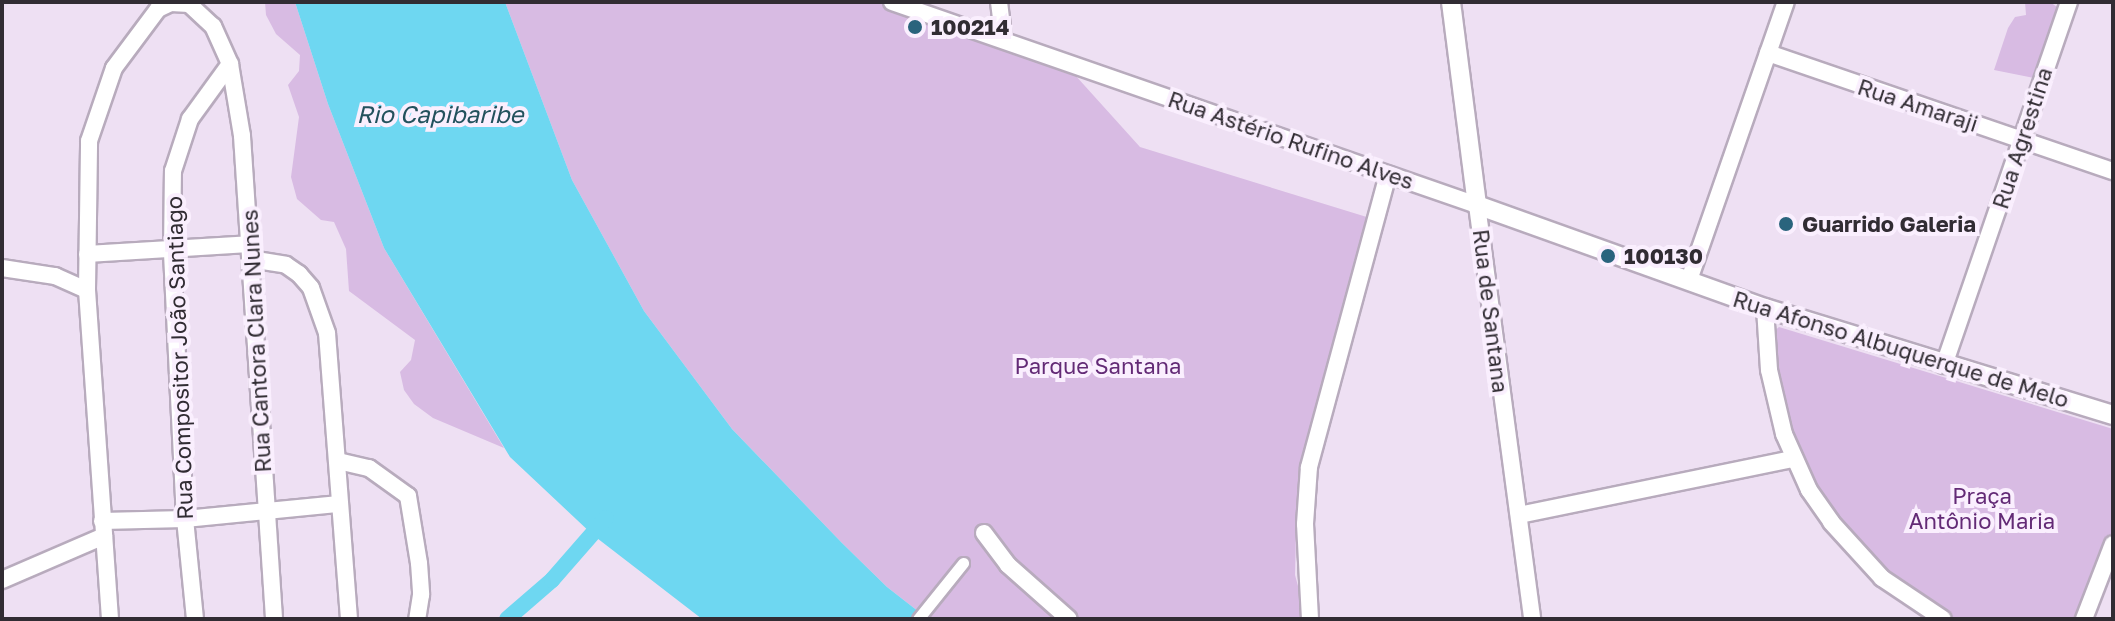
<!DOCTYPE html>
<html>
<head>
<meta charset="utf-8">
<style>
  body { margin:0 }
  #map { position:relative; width:2115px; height:621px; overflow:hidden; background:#eee0f3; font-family:"Golos Text",sans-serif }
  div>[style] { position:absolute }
  .green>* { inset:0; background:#d8bbe3 }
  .water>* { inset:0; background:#6ed7f1 }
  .canal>* { height:16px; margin:-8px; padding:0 8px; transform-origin:8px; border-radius:8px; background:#6ed7f1 }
  .roads { filter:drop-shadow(2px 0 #b8abbd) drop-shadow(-2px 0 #b8abbd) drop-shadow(0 2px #b8abbd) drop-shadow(0 -2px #b8abbd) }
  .pedestrian>* { height:11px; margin:-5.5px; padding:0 5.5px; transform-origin:5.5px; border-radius:5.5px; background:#fff }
  .minor>* { height:16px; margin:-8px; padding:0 8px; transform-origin:8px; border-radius:8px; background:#fff }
  .tertiary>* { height:18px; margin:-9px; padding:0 9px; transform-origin:9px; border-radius:9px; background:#fff }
  .dots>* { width:22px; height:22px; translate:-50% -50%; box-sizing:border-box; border:4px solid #faeffe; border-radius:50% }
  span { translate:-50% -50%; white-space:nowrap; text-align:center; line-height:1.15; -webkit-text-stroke:8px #faeffe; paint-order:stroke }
  .poi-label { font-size:22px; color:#312c33; font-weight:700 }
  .left { translate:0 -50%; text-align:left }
  .street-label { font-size:22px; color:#312c33 }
  .park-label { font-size:22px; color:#632a76 }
  .water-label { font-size:24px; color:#23515d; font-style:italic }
  .frame { position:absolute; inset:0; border:4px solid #312c33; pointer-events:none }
</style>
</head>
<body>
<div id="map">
  <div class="green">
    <div style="clip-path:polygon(265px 2px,295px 2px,328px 104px,384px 248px,504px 448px,433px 418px,414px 404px,404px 390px,400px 372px,411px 360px,415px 340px,349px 291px,346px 249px,334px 222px,321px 220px,297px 199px,291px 177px,299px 117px,288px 85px,299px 71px,300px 55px,276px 34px,266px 15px)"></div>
    <div style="clip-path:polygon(505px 2px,898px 2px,1066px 65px,1140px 147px,1370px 218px,1297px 496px,1295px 575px,1307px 619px,928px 619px,887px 587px,842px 543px,732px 429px,644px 311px,572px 180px)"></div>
    <div style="clip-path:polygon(2025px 2px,2050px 2px,2057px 7px,2034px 78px,1994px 70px,2008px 28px,2015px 17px,2026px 15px)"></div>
    <div style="clip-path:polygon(1779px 327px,2113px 429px,2113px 536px,2081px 619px,1950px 619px,1907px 593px,1849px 539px,1791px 448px,1772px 333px)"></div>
  </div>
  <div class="water">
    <div style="clip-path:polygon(295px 2px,505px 2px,572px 180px,644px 311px,732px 429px,842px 543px,887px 587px,928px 619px,702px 619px,593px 535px,510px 457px,384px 248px,328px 104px)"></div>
  </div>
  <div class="canal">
    <div style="left:507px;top:619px;width:60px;rotate:-40.9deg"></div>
    <div style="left:552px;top:580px;width:82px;rotate:-48.9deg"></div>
  </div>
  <div class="roads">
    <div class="pedestrian">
      <div style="left:918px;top:619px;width:72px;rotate:-51.2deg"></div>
    </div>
    <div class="minor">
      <div style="left:892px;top:2px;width:619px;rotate:19.14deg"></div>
      <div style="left:1477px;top:205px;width:418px;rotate:82.4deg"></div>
      <div style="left:999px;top:2px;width:38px;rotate:83deg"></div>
      <div style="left:1768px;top:53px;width:365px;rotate:18.9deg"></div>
      <div style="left:87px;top:254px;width:162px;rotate:-3.5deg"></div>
      <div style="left:250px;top:259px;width:36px;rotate:9deg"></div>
      <div style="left:286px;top:265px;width:16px;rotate:35deg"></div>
      <div style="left:299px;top:274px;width:18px;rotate:49deg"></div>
      <div style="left:311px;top:288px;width:48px;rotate:70.4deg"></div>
      <div style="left:327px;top:333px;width:287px;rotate:85.6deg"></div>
      <div style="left:2px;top:268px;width:54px;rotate:8.6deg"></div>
      <div style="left:55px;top:276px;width:35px;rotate:24deg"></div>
      <div style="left:1689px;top:280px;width:294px;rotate:-70.8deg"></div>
      <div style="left:1765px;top:308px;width:62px;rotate:86.3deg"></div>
      <div style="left:1769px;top:370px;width:66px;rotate:76.8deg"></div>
      <div style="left:1784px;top:434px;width:61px;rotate:65.9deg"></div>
      <div style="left:1809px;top:490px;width:39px;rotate:55deg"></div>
      <div style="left:1831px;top:522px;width:76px;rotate:47.7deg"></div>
      <div style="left:1882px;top:578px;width:73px;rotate:33.9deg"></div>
      <div style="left:1944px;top:365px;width:384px;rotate:-71deg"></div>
      <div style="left:338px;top:461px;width:32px;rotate:13deg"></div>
      <div style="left:369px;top:468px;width:48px;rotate:35.7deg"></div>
      <div style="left:408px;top:496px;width:68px;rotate:80.7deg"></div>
      <div style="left:419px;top:563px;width:32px;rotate:86deg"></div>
      <div style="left:421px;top:595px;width:24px;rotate:99deg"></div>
      <div style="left:1519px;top:515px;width:279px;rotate:-11.6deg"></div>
      <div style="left:102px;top:521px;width:83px;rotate:-1.4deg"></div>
      <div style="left:185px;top:519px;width:155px;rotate:-5.6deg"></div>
      <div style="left:984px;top:533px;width:40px;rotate:53deg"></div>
      <div style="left:1008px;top:565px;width:81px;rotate:41.5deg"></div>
      <div style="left:2px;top:580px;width:111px;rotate:-23.3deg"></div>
      <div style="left:110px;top:619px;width:330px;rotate:-94deg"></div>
      <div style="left:87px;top:290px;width:149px;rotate:-89.2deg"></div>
      <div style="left:89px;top:141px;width:77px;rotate:-71.1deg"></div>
      <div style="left:114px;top:68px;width:74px;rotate:-53.3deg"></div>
      <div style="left:158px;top:9px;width:14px;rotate:-25deg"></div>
      <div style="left:171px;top:3px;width:18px;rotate:3deg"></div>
      <div style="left:189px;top:4px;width:33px;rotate:43deg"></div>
      <div style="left:213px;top:26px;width:42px;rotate:65.9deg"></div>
      <div style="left:230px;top:64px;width:73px;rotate:80.5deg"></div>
      <div style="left:242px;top:136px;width:484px;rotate:86.2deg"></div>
      <div style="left:195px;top:619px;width:100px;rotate:-95.7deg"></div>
      <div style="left:185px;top:519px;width:269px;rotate:-92.8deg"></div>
      <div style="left:172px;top:250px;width:79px;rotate:-89.3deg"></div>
      <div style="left:173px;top:171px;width:55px;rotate:-71.9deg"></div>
      <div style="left:190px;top:119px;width:68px;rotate:-54deg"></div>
      <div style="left:1310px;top:619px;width:95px;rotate:-93deg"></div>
      <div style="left:1305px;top:524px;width:57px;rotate:-86deg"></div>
      <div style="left:1309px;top:467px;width:303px;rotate:-74.9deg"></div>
      <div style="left:2084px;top:619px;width:80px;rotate:-68.9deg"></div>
    </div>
    <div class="tertiary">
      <div style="left:1451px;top:2px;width:205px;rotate:82.7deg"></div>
      <div style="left:1477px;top:205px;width:306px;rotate:19.7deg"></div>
      <div style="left:1765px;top:308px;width:364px;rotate:17.1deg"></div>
    </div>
  </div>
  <div class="dots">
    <div style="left:915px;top:27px;background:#2a647d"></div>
    <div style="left:1786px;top:224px;background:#2a647d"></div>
    <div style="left:1608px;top:256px;background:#2a647d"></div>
  </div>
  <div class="poi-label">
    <span class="left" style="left:931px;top:27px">100214</span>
    <span class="left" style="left:1802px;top:224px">Guarrido Galeria</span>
    <span class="left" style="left:1624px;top:256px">100130</span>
  </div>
  <div class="street-label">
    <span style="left:1918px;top:105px;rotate:18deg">Rua Amaraji</span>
    <span style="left:2022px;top:138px;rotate:-72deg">Rua Agrestina</span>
    <span style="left:1291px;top:140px;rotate:19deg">Rua Astério Rufino Alves</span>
    <span style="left:1491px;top:311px;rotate:83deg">Rua de Santana</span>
    <span style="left:256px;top:341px;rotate:-93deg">Rua Cantora Clara Nunes</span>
    <span style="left:1901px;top:349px;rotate:17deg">Rua Afonso Albuquerque de Melo</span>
    <span style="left:179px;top:358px;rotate:-92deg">Rua Compositor João Santiago</span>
  </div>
  <div class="park-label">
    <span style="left:1098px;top:366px">Parque Santana</span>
    <span style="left:1982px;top:508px">Praça<br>Antônio Maria</span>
  </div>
  <div class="water-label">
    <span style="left:440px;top:114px">Rio Capibaribe</span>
  </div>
  <div class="frame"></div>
</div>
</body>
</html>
